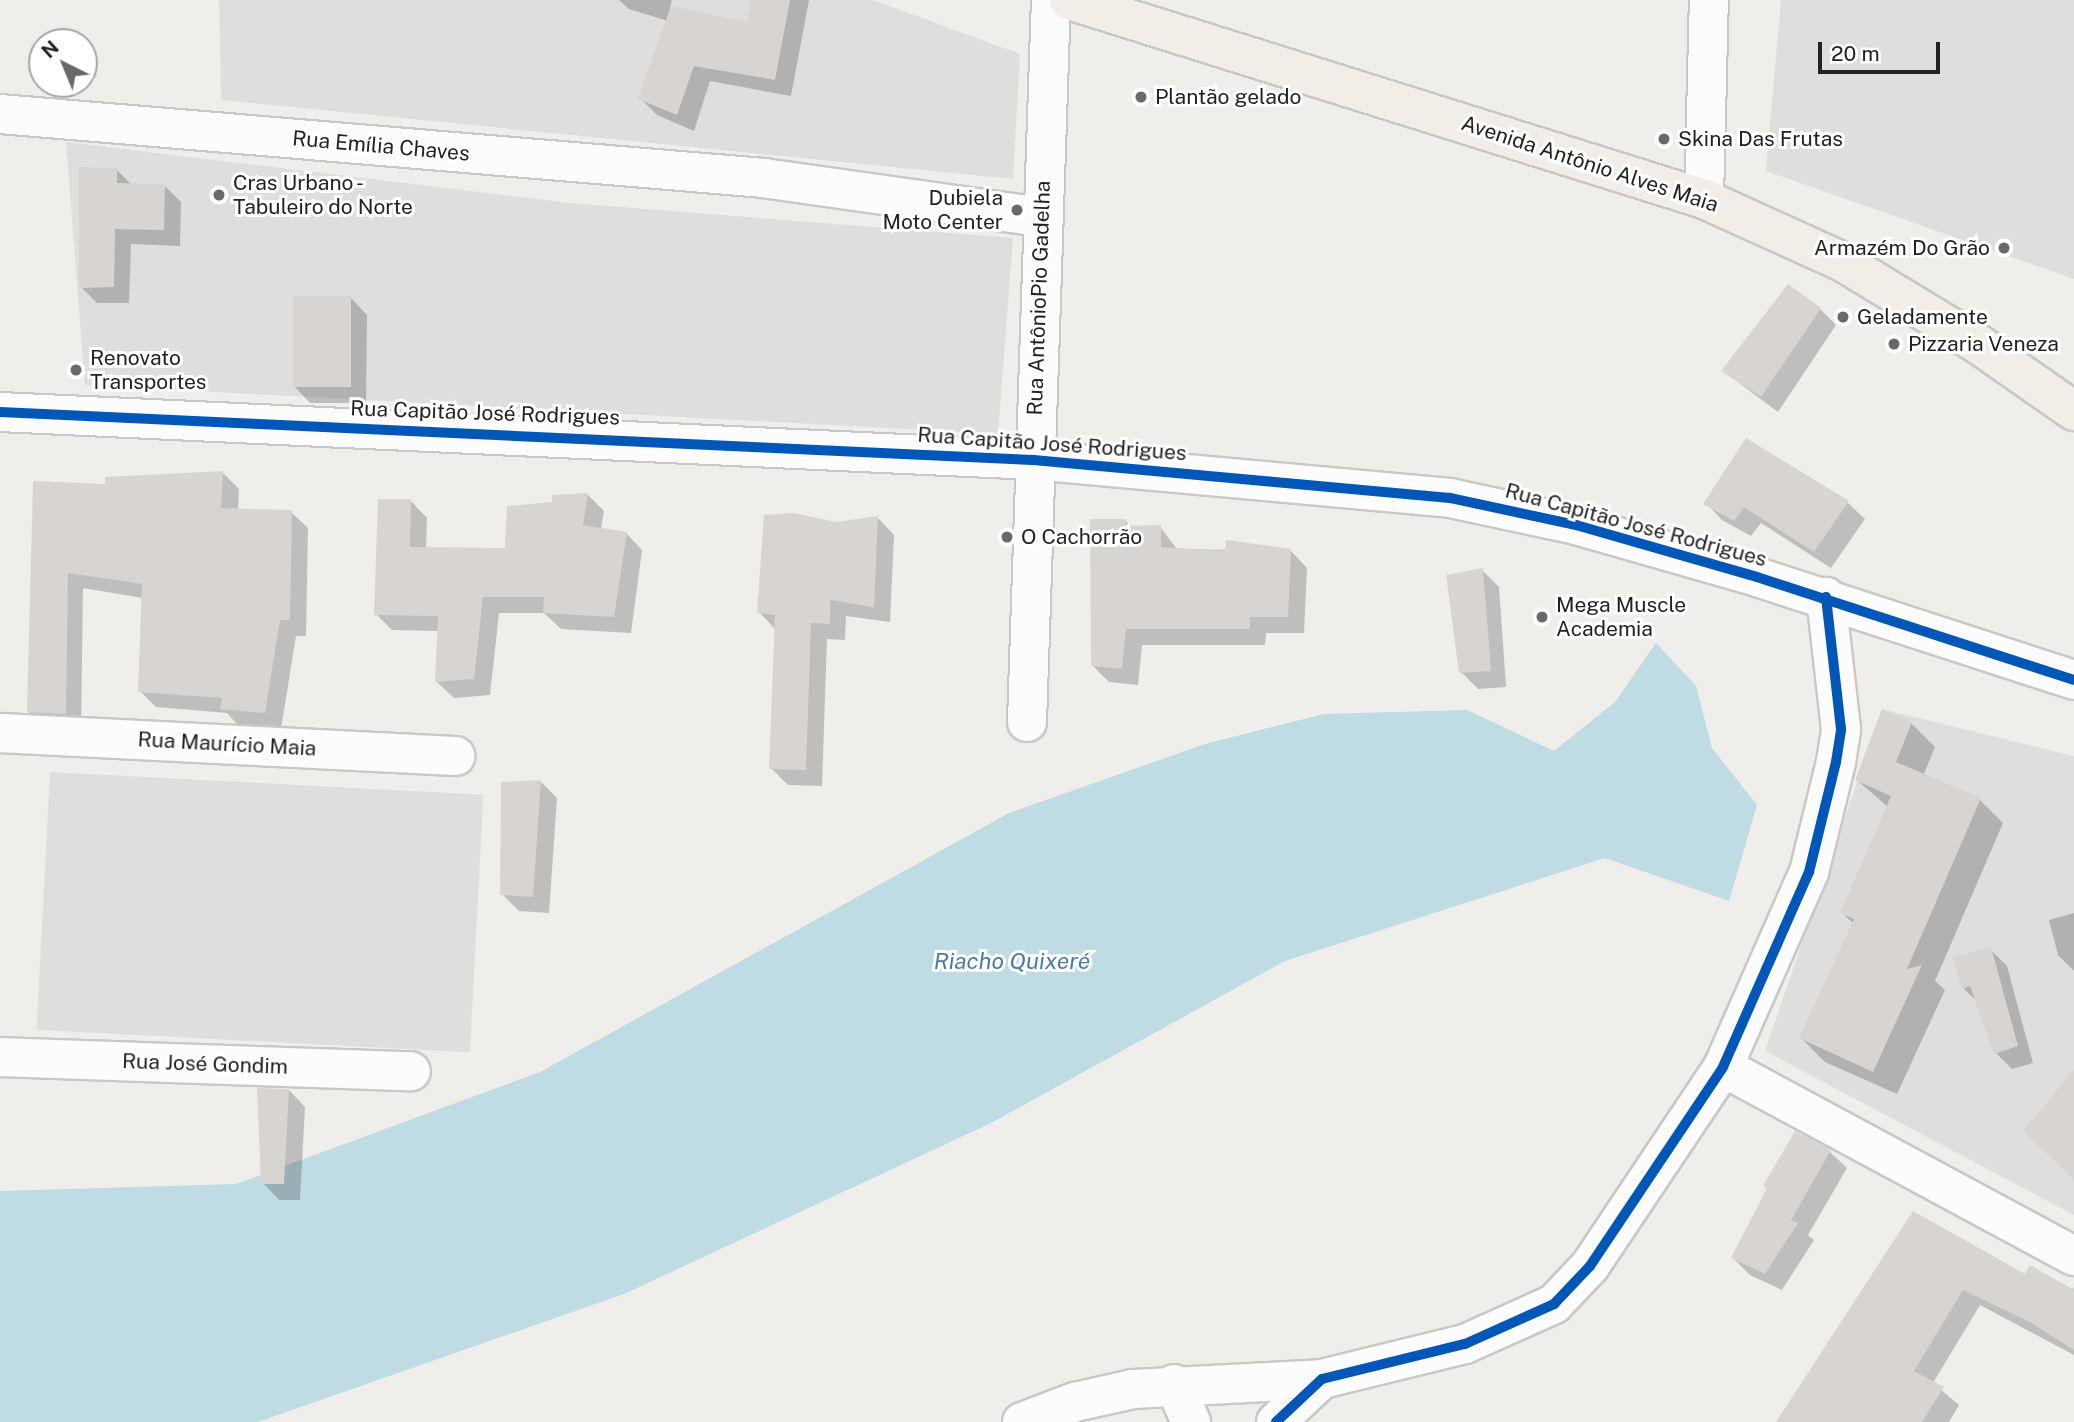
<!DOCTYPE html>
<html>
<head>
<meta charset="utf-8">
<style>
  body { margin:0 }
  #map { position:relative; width:2074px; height:1422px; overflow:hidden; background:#f0eeeb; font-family:"Public Sans",sans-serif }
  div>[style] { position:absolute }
  .residential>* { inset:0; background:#dfdedc; transform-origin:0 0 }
  .water>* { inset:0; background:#bfdbe3 }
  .shadow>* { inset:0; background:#0003 }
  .building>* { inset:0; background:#d7d4d2; transform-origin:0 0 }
  .roads { filter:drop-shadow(2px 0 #c9c8c7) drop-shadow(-2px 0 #c9c8c7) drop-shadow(0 2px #c9c8c7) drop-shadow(0 -2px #c9c8c7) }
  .minor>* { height:38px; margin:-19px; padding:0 19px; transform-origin:19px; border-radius:19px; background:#fdfcfc }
  .major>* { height:38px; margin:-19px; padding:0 19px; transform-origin:19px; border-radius:19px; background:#f3ede7 }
  .cycleway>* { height:10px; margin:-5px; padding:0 5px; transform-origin:5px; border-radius:5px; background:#0057b8 }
  .dots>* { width:19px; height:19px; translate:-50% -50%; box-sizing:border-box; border:4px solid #fff; border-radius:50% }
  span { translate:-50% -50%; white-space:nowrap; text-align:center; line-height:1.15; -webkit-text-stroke:6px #fff; paint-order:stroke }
  .poi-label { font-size:21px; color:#222 }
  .left { translate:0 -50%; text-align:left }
  .right { translate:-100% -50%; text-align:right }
  .street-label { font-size:21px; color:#222 }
  .water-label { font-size:23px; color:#4a7aab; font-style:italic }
  .north { position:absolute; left:28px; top:28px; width:70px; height:70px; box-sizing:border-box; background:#fff; border:2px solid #a7a7a7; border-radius:50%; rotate:317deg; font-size:19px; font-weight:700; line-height:28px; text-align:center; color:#222 }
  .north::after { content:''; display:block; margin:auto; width:24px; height:32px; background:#6a6968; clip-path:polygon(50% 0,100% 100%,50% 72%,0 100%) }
  .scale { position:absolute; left:1818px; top:42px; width:122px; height:32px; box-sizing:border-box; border:4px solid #222; border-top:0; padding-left:9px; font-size:21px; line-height:24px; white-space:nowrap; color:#222; -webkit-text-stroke:5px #fff; paint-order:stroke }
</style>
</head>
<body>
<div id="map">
  <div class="residential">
    <div style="clip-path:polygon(219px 0,873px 0,1020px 54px,1013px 179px,221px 100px)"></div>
    <div style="clip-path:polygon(1781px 0,2074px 0,2074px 279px,1766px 171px)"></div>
    <div style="clip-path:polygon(66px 142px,570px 203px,1013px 238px,998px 434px,85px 385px)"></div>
    <div style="clip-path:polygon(1882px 709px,2074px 756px,2074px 1215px,1765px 1051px)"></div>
    <div style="left:50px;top:772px;width:434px;height:258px;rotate:3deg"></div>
  </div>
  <div class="water">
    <div style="clip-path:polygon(1656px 643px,1696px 686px,1712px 748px,1757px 805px,1729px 901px,1605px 858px,1285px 961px,989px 1124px,624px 1294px,258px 1422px,0 1422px,0 1191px,236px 1184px,540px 1072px,1009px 813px,1205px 744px,1324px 714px,1467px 710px,1554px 751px,1615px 702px)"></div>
  </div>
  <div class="shadow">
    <div style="clip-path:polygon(619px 0,672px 0,670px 8px,748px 24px,753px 0,809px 0,791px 96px,710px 81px,694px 131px,657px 115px,640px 98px,668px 21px,629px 9px)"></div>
    <div style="clip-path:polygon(117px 170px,132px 185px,165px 186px,181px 202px,180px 246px,131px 244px,129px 303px,97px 303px,81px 287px)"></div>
    <div style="clip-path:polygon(351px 298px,367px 315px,366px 403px,310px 403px,294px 386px)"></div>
    <div style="clip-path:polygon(1820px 309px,1836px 325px,1778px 412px,1723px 371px)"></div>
    <div style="clip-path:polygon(1746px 441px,1848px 503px,1865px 519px,1831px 568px,1761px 523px,1751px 536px,1722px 520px,1706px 503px)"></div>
    <div style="clip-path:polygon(222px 472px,239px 489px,238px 511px,291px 512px,308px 528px,306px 636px,296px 636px,281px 729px,238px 725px,227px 713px,156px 707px,140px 691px,143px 598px,83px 588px,81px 730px,46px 728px,29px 712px,35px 483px,107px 486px)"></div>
    <div style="clip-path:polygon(588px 495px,604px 511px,601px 529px,626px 533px,642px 550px,631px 633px,561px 629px,544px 613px,499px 613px,490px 695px,454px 698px,437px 682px,439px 631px,392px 630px,376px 614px,411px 501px,427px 518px,426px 549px,506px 550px,553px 503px)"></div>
    <div style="clip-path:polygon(878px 518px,894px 535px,890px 622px,846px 616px,845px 640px,827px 639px,822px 786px,788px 785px,771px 768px,776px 630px,759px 612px,836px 523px)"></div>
    <div style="clip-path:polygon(1125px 520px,1133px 528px,1160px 527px,1177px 549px,1291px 551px,1307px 568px,1304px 633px,1266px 633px,1265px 645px,1142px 645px,1138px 685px,1109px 682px,1092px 665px)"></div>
    <div style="clip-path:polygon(1482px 570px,1499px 587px,1506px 687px,1478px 689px,1461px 672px)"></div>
    <div style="clip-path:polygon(1911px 723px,1935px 747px,1923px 776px,1980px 800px,2003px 823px,1935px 981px,1945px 990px,1897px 1094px,1825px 1062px,1801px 1038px,1854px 924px,1842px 913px,1888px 807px,1857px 780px)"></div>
    <div style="clip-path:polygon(541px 782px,557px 798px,549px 913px,519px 911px,502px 894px)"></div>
    <div style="clip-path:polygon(2074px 913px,2074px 971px,2058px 955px,2049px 920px)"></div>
    <div style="clip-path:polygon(1990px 949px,2007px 966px,2033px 1063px,2012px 1069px,1996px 1053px,1978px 1002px,1963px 988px)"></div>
    <div style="clip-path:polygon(289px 1090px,305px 1107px,300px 1200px,279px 1200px,263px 1183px)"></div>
    <div style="clip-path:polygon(1796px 1133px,1830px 1152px,1847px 1168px,1808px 1235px,1814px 1240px,1782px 1290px,1750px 1275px,1733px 1258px)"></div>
    <div style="clip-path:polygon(1914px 1213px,2025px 1276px,2071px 1291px,2074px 1287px,2074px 1355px,1980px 1305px,1933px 1383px,1959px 1405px,1949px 1422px,1778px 1422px)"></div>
  </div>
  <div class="building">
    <div style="clip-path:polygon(751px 0,790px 0,775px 80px,694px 66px,677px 115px,638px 99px,671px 6px,747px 22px)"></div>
    <div style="clip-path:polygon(79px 167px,117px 168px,117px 183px,165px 184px,164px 230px,115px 229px,114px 287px,79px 288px)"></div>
    <div style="clip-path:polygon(1788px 284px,1821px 308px,1761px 397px,1721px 371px)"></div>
    <div style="left:293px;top:296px;width:58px;height:91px"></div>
    <div style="clip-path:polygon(1746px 438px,1849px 501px,1814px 552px,1744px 507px,1734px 521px,1703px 504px)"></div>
    <div style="clip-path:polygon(223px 471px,221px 508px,292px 510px,290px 620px,280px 620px,265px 713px,220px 709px,222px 698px,138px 692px,142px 584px,68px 573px,66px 714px,27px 712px,33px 481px,105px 484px,105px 477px)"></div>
    <div style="clip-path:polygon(588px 493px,583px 525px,627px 532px,614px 617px,543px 613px,544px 597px,483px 597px,474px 679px,435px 682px,438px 616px,374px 615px,378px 499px,411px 499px,410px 547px,505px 548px,507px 506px,552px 502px,552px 495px)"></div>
    <div style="clip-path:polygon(793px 513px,836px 522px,878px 516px,874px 607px,830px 600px,830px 624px,811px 623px,806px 770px,769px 769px,775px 615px,757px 613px,764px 515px)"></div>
    <div style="clip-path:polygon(1090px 519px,1126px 519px,1126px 526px,1161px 525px,1161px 547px,1225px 551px,1226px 540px,1291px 549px,1288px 617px,1250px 617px,1250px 629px,1126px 629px,1122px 669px,1091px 666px)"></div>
    <div style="clip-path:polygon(1483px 568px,1491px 671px,1459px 673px,1446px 575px)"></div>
    <div style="clip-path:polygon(1882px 709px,1912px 722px,1896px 762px,1981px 798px,1907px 969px,1922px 965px,1873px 1072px,1799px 1038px,1854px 919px,1840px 913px,1891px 796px,1855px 780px)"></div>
    <div style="clip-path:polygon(541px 780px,533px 897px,500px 895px,501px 782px)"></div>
    <div style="clip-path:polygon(1991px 947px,2018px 1046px,1994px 1054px,1970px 986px,1962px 989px,1953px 957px)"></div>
    <div style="clip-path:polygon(2074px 1070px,2074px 1180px,2023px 1131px)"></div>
    <div style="clip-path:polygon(257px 1088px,289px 1089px,284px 1184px,261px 1184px)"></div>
    <div style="clip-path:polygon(1795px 1131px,1831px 1150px,1791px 1220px,1798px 1223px,1765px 1274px,1731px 1258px,1767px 1188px,1763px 1186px)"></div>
    <div style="clip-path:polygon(1913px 1211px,2025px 1274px,2030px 1265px,2074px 1290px,2074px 1350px,2030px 1322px,1963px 1290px,1914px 1371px,1944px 1387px,1922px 1422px,1776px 1422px)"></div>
  </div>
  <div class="roads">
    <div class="minor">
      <div style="left:0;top:114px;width:766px;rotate:4.79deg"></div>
      <div style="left:763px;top:178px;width:282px;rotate:8deg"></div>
      <div style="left:1704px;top:199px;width:199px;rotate:-88.6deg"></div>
      <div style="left:0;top:412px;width:1034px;rotate:2.66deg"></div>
      <div style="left:1033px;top:460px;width:419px;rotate:5.2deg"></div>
      <div style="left:1450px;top:498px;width:129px;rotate:12.1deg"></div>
      <div style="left:1576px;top:525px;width:188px;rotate:16deg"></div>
      <div style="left:1757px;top:577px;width:333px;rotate:18deg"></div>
      <div style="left:1027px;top:722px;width:722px;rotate:-88.1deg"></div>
      <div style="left:0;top:733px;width:456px;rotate:2.9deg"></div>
      <div style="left:0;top:1057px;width:411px;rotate:2deg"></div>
      <div style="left:1723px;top:1067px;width:399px;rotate:28.3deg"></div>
      <div style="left:1174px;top:1384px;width:42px;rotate:65.9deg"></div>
      <div style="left:1022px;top:1422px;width:57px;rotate:-20.7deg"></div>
      <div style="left:1075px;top:1402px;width:59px;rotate:-12.6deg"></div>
      <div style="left:1133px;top:1389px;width:189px;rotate:-3deg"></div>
      <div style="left:1276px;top:1422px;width:63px;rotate:-43.1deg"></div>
      <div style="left:1322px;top:1379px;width:147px;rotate:-13.8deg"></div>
      <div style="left:1465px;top:1344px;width:98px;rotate:-24.2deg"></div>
      <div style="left:1554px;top:1304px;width:52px;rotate:-46.5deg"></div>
      <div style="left:1590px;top:1266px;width:239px;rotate:-56.2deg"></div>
      <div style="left:1723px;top:1067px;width:213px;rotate:-66.2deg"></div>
      <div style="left:1809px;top:872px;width:113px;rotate:-76.2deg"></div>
      <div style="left:1836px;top:762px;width:33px;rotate:-81deg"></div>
      <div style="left:1841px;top:729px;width:133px;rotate:-96.5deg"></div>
    </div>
    <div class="major">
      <div style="left:1069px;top:0;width:665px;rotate:17.4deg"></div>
      <div style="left:1704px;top:199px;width:153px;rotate:24.4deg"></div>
      <div style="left:1843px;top:262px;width:158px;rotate:31.3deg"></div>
      <div style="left:1978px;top:344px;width:117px;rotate:34.9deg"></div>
    </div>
  </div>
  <div class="cycleway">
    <div style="left:0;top:412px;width:1034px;rotate:2.66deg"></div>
    <div style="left:1033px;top:460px;width:419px;rotate:5.2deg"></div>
    <div style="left:1450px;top:498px;width:129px;rotate:12.1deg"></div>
    <div style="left:1576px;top:525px;width:188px;rotate:16deg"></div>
    <div style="left:1757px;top:577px;width:333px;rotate:18deg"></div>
    <div style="left:1276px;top:1422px;width:63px;rotate:-43.1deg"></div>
    <div style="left:1322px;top:1379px;width:147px;rotate:-13.8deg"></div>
    <div style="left:1465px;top:1344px;width:98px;rotate:-24.2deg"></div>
    <div style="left:1554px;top:1304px;width:52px;rotate:-46.5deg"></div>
    <div style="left:1590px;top:1266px;width:239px;rotate:-56.2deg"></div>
    <div style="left:1723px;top:1067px;width:213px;rotate:-66.2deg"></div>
    <div style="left:1809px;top:872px;width:113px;rotate:-76.2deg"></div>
    <div style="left:1836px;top:762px;width:33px;rotate:-81deg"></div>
    <div style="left:1841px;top:729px;width:133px;rotate:-96.5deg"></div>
  </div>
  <div class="dots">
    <div style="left:1141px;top:97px;background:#6a6968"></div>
    <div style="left:1664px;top:139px;background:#6a6968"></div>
    <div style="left:219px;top:195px;background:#6a6968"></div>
    <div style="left:1017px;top:210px;background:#6a6968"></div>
    <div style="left:2004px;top:248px;background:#6a6968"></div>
    <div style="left:1843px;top:317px;background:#6a6968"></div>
    <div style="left:1894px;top:344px;background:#6a6968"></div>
    <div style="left:76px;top:370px;background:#6a6968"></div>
    <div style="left:1007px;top:537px;background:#6a6968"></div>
    <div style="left:1542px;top:617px;background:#6a6968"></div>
  </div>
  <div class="poi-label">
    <span class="left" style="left:1155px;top:97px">Plantão gelado</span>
    <span class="left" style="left:1678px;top:139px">Skina Das Frutas</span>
    <span class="left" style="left:233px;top:195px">Cras Urbano -<br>Tabuleiro do Norte</span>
    <span class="right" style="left:1003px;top:210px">Dubiela<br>Moto Center</span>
    <span class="right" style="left:1990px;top:248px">Armazém Do Grão</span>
    <span class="left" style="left:1857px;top:317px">Geladamente</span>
    <span class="left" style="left:1908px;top:344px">Pizzaria Veneza</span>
    <span class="left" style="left:90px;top:370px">Renovato<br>Transportes</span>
    <span class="left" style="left:1021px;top:537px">O Cachorrão</span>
    <span class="left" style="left:1556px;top:617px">Mega Muscle<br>Academia</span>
  </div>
  <div class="street-label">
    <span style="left:381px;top:146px;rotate:5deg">Rua Emília Chaves</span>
    <span style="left:1590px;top:164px;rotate:18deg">Avenida Antônio Alves Maia</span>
    <span style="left:1039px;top:298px;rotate:-88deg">Rua AntônioPio Gadelha</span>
    <span style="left:485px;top:413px;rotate:2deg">Rua Capitão José Rodrigues</span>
    <span style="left:1052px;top:444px;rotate:4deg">Rua Capitão José Rodrigues</span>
    <span style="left:1636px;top:525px;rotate:15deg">Rua Capitão José Rodrigues</span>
    <span style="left:227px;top:744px;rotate:3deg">Rua Maurício Maia</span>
    <span style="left:205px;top:1064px;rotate:2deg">Rua José Gondim</span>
  </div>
  <div class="water-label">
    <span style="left:1012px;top:961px">Riacho Quixeré</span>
  </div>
  <div class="north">N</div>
  <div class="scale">20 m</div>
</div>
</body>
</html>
